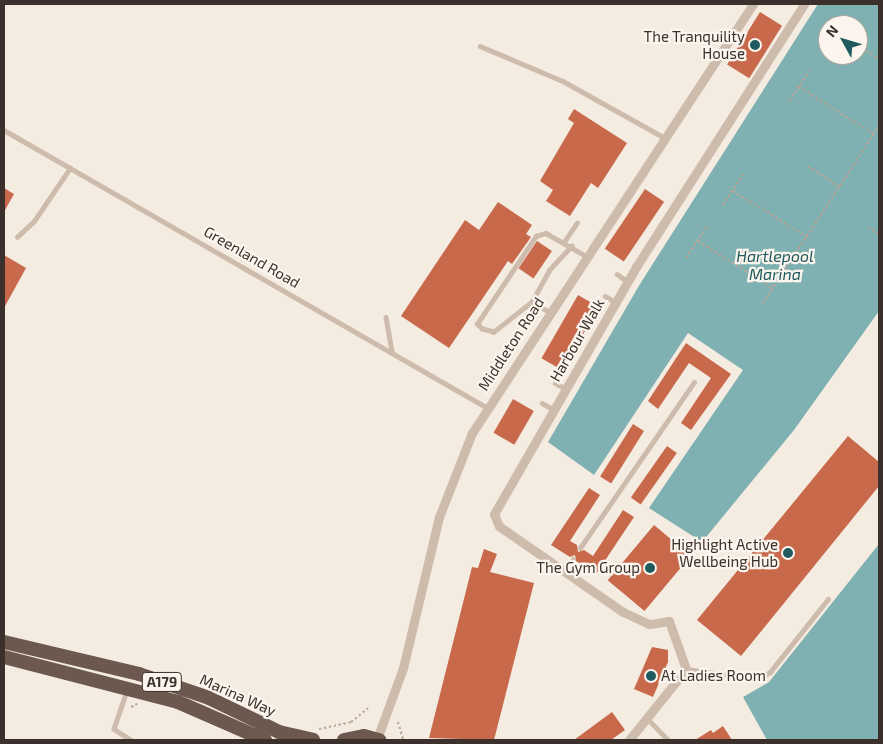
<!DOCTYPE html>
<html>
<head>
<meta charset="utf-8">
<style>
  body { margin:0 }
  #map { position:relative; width:883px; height:744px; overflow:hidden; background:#f4ebe1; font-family:"Exo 2",sans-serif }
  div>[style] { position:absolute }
  .water>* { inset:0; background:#7fb0b2 }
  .building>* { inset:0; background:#c8694b; transform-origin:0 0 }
  .path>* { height:2px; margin-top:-1px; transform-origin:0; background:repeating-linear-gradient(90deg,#b9a596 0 2.5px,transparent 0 5px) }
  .service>* { height:4.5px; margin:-2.25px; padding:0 2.25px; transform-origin:2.25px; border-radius:2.25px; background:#cdbbac }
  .minor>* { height:9px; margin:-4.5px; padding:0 4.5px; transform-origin:4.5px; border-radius:4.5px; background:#cdbbac }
  .trunk>* { height:14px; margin:-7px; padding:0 7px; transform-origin:7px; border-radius:7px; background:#6c584f }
  .dots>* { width:14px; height:14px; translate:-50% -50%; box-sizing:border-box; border:2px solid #fbf5ee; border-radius:50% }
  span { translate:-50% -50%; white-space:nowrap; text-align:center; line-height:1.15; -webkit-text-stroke:4.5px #fbf5ee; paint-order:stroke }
  .shield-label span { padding:1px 4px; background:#fbf5ee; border:1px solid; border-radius:4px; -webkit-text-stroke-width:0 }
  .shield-label { font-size:14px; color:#3b302b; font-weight:700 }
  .poi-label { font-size:15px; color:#3b302b }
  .right { translate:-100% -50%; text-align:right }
  .left { translate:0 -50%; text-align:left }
  .street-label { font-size:15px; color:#3b302b }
  .water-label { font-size:16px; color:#1f5a5e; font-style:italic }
  .frame { position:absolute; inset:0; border:5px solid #3b302b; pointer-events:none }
  .north { position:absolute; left:818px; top:15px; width:50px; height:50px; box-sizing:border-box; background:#fbf5ee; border:1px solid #aea6a0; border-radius:50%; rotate:309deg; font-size:14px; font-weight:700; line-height:20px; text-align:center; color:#3b302b }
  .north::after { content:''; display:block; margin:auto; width:18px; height:22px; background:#1f5a5e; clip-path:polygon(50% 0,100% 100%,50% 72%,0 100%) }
</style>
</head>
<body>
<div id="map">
  <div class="water">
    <div style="clip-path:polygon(evenodd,818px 4px,879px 4px,879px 311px,794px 430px,702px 542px,649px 508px,743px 370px,688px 333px,594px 475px,548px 442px,640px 284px,818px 4px,828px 25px,858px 25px,858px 55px,828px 55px,828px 25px)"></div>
    <div style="clip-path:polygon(879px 544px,879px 740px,767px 740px,743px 697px,769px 682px)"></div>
  </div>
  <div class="building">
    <div style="left:760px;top:12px;width:26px;height:62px;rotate:32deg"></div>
    <div style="clip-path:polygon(574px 109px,627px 143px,598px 188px,591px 183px,570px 216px,546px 201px,553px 190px,540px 181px,574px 123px,568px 119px)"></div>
    <div style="clip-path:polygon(4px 188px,14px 194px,4px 212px)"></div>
    <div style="left:645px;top:189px;width:23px;height:72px;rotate:34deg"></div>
    <div style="clip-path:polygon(498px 202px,532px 225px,526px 234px,531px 237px,512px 264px,508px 261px,449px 348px,401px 316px,465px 220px,479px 230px)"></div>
    <div style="left:537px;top:241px;width:18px;height:33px;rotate:34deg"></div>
    <div style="clip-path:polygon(4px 255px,26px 268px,4px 308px)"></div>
    <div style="left:578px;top:295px;width:24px;height:73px;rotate:30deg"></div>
    <div style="clip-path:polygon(686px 343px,731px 374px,691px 430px,681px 423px,711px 378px,689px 363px,658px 409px,648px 401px)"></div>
    <div style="left:513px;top:399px;width:24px;height:39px;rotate:30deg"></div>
    <div style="left:633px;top:424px;width:13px;height:62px;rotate:32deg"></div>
    <div style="clip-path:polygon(848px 436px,879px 462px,879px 486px,741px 656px,697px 620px)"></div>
    <div style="left:667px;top:446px;width:12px;height:63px;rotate:35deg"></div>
    <div style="clip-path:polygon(589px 488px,600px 495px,570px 541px,577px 545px,578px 552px,584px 550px,593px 556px,623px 510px,634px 517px,596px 574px,576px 561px,575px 555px,570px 557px,551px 545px)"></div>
    <div style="left:654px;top:525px;width:48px;height:72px;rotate:40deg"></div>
    <div style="clip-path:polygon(484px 549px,497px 554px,490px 572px,534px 583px,494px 740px,429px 738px,472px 567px,478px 568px)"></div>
    <div style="clip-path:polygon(652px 647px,668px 650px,668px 662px,653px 697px,634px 689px)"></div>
    <div style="clip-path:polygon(612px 712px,625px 730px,611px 740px,574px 740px)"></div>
    <div style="clip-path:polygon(723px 726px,732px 740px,695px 740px,711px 730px,713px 733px)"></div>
  </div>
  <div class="path">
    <div style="left:855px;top:25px;width:1px;rotate:-45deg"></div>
    <div style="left:858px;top:45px;width:25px;rotate:34deg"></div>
    <div style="left:799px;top:87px;width:89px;rotate:32.1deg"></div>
    <div style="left:789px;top:101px;width:36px;rotate:-56deg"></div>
    <div style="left:808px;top:166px;width:37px;rotate:34deg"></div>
    <div style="left:733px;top:191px;width:87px;rotate:31.9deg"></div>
    <div style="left:723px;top:205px;width:37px;rotate:-57deg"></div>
    <div style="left:868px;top:227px;width:13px;rotate:32deg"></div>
    <div style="left:698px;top:241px;width:88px;rotate:32.4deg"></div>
    <div style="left:686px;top:258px;width:40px;rotate:-56deg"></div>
    <div style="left:763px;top:303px;width:212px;rotate:-56.8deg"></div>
    <div style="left:131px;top:707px;width:7px;rotate:-27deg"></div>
    <div style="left:398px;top:722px;width:19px;rotate:74deg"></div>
    <div style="left:319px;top:729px;width:33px;rotate:-12deg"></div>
    <div style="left:351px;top:722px;width:22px;rotate:-39deg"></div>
  </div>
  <div class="service">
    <div style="left:480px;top:46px;width:90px;rotate:22.9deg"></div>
    <div style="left:563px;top:81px;width:117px;rotate:29.2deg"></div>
    <div style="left:4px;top:130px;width:556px;rotate:29.89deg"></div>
    <div style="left:17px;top:237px;width:23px;rotate:-43deg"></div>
    <div style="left:34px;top:221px;width:64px;rotate:-55.8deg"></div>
    <div style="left:564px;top:242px;width:23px;rotate:-56deg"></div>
    <div style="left:617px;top:274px;width:12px;rotate:35deg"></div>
    <div style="left:605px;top:296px;width:12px;rotate:31deg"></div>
    <div style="left:531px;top:303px;width:38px;rotate:-61deg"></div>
    <div style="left:549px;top:270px;width:33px;rotate:-47deg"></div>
    <div style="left:549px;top:312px;width:20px;rotate:-153deg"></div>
    <div style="left:531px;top:303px;width:47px;rotate:141.9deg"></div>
    <div style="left:494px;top:332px;width:12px;rotate:-166deg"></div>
    <div style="left:482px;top:329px;width:7px;rotate:-135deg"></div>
    <div style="left:477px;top:324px;width:106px;rotate:-56.2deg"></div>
    <div style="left:536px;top:236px;width:10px;rotate:-17deg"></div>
    <div style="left:546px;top:233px;width:46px;rotate:29.9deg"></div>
    <div style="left:386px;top:317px;width:35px;rotate:80deg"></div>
    <div style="left:555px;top:383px;width:11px;rotate:27deg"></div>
    <div style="left:542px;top:403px;width:13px;rotate:29deg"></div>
    <div style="left:580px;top:548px;width:201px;rotate:-55.5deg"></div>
    <div style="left:565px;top:571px;width:14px;rotate:-56deg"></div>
    <div style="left:686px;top:669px;width:74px;rotate:7.8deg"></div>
    <div style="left:759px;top:679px;width:13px;rotate:-32deg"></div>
    <div style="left:770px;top:672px;width:93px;rotate:-51.5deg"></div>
    <div style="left:127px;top:691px;width:40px;rotate:108.9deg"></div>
    <div style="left:114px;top:729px;width:20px;rotate:33deg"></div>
    <div style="left:647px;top:718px;width:30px;rotate:46deg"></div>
  </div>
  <div class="minor">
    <div style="left:377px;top:739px;width:76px;rotate:-69.9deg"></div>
    <div style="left:403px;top:668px;width:155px;rotate:-76.6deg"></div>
    <div style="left:439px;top:517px;width:90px;rotate:-68.6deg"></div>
    <div style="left:472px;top:433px;width:513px;rotate:-56.77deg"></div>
    <div style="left:629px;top:740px;width:91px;rotate:-51.2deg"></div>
    <div style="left:686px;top:669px;width:51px;rotate:-109.5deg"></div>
    <div style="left:669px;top:621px;width:20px;rotate:171deg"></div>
    <div style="left:649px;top:624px;width:29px;rotate:-155deg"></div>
    <div style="left:623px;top:612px;width:151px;rotate:-145.3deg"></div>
    <div style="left:499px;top:526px;width:13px;rotate:-113deg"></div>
    <div style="left:494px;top:514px;width:285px;rotate:-60.1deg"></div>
    <div style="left:636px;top:267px;width:312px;rotate:-57.4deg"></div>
  </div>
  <div class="trunk">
    <div style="left:4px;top:642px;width:139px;rotate:13.3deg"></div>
    <div style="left:139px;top:674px;width:74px;rotate:18.9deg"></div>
    <div style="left:209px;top:698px;width:78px;rotate:25.9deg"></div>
    <div style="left:279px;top:732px;width:35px;rotate:13deg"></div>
    <div style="left:4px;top:657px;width:180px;rotate:14.5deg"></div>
    <div style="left:178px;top:702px;width:95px;rotate:23.6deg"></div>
    <div style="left:344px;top:740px;width:20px;rotate:-11deg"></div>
    <div style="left:364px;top:736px;width:16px;rotate:15deg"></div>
  </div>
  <div class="dots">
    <div style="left:755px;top:45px;background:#1f5a5e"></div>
    <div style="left:788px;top:553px;background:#1f5a5e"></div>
    <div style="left:650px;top:568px;background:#1f5a5e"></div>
    <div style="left:651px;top:676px;background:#1f5a5e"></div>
  </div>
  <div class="shield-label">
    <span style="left:162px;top:682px">A179</span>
  </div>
  <div class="poi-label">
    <span class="right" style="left:745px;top:45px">The Tranquility<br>House</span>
    <span class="right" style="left:778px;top:553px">Highlight Active<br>Wellbeing Hub</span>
    <span class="right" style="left:640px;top:568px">The Gym Group</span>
    <span class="left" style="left:661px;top:676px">At Ladies Room</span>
  </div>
  <div class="street-label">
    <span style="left:252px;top:257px;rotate:30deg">Greenland Road</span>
    <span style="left:577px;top:340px;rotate:-60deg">Harbour Walk</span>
    <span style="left:511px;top:344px;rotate:-57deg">Middleton Road</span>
    <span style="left:238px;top:695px;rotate:24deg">Marina Way</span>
  </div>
  <div class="water-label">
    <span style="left:775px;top:265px">Hartlepool<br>Marina</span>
  </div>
  <div class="frame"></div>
  <div class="north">N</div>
</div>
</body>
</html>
